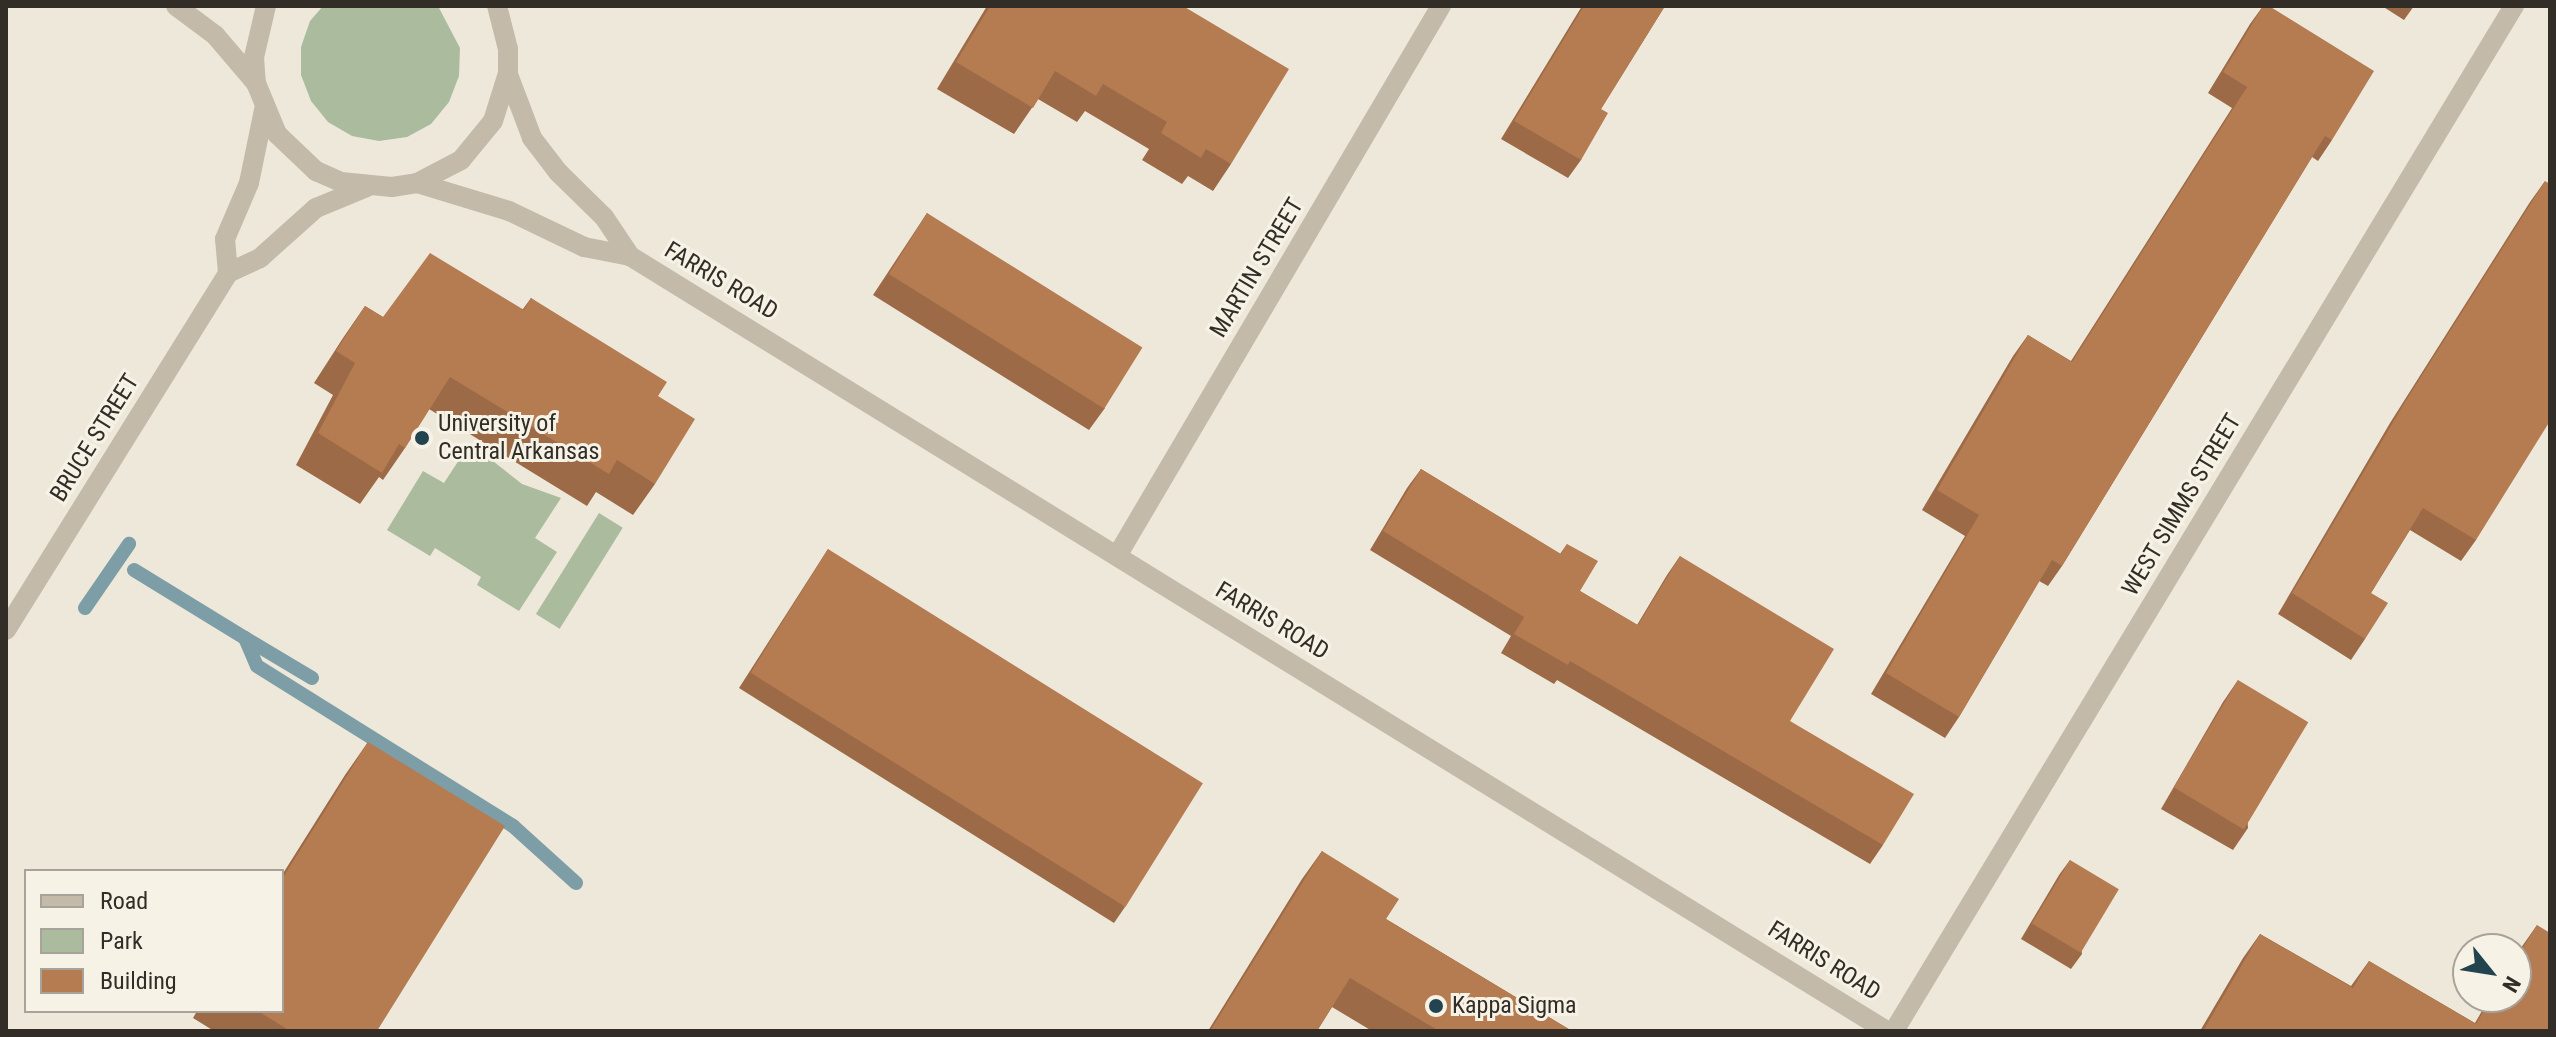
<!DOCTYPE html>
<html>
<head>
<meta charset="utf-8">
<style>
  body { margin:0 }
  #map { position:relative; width:2556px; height:1037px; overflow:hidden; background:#eee8db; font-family:"Roboto Condensed",sans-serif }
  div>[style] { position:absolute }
  .green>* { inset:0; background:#abbb9d; transform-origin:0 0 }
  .stream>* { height:14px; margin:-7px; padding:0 7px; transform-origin:7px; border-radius:7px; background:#7e9ea7 }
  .minor>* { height:20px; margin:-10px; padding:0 10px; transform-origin:10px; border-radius:10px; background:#c4baa9 }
  .wall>* { inset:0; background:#9c6a46 }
  .building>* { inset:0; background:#b57b51; transform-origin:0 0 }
  .dots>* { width:22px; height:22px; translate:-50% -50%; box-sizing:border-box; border:4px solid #f6f2e6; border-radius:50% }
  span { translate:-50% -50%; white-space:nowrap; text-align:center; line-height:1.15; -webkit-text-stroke:6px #f6f2e6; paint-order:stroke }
  .street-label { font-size:24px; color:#322d27 }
  .poi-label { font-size:24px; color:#322d27 }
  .left { translate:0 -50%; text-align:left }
  .frame { position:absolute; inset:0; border:8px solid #322d27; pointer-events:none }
  .legend { position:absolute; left:24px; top:869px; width:260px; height:144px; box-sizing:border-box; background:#f6f2e6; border:2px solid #a8a39a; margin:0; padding:10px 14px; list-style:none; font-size:24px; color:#322d27 }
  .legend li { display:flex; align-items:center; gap:16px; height:40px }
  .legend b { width:40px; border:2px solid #a8a39a }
  .north { position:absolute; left:2452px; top:933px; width:80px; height:80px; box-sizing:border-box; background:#f6f2e6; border:2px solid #a8a39a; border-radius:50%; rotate:120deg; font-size:22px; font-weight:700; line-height:32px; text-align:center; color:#322d27 }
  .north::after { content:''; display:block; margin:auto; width:28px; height:36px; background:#23434e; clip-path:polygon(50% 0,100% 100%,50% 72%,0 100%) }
</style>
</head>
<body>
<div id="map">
  <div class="green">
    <div style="clip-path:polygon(323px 6px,438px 6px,460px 48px,459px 76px,449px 102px,431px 124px,407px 137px,379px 141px,352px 136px,328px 122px,311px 101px,301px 75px,301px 47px,310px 21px)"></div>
    <div style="clip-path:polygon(470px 443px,522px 484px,561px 498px,535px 538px,557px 552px,519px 611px,477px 585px,481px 577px,435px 548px,430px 556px,387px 530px,423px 471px,444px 483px)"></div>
    <div style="left:599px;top:513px;width:28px;height:119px;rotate:32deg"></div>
  </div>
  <div class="stream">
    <div style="left:134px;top:570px;width:130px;rotate:31.5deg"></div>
    <div style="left:245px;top:638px;width:30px;rotate:67deg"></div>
    <div style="left:257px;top:666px;width:302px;rotate:32deg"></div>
    <div style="left:513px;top:826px;width:85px;rotate:42.1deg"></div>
    <div style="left:85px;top:608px;width:78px;rotate:-55.5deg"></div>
    <div style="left:245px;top:638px;width:78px;rotate:30.8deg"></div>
  </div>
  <div class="minor">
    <div style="left:176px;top:6px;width:49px;rotate:36.6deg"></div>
    <div style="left:215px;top:35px;width:63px;rotate:49.5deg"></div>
    <div style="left:266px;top:6px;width:52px;rotate:103.2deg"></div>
    <div style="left:254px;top:57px;width:26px;rotate:86deg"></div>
    <div style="left:256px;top:83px;width:55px;rotate:67.6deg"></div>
    <div style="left:277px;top:134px;width:54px;rotate:43.5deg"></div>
    <div style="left:316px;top:171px;width:27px;rotate:24deg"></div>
    <div style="left:341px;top:182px;width:51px;rotate:5.6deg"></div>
    <div style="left:392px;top:187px;width:25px;rotate:-9deg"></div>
    <div style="left:417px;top:183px;width:50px;rotate:-27.6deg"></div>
    <div style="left:461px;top:160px;width:50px;rotate:-50.6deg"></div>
    <div style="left:493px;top:121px;width:50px;rotate:-72.6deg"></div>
    <div style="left:508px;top:73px;width:24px;rotate:-90deg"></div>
    <div style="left:508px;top:49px;width:44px;rotate:-104.3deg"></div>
    <div style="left:509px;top:77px;width:65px;rotate:69.3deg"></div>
    <div style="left:532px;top:138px;width:43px;rotate:52.6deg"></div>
    <div style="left:558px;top:172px;width:64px;rotate:44.4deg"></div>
    <div style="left:604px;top:217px;width:47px;rotate:56.3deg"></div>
    <div style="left:417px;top:183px;width:96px;rotate:16.9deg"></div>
    <div style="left:509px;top:211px;width:83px;rotate:25.6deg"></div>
    <div style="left:584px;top:247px;width:47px;rotate:11.1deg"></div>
    <div style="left:630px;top:256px;width:1477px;rotate:31.66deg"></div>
    <div style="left:228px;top:273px;width:34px;rotate:-95deg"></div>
    <div style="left:225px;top:239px;width:61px;rotate:-66.8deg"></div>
    <div style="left:249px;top:183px;width:75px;rotate:-78.4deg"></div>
    <div style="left:1117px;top:556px;width:638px;rotate:-59.5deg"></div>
    <div style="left:6px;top:630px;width:420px;rotate:-58.1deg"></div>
    <div style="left:228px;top:273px;width:35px;rotate:-25deg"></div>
    <div style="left:260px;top:258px;width:75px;rotate:-41.8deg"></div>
    <div style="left:316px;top:208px;width:55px;rotate:-22.4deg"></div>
    <div style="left:1894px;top:1031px;width:1198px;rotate:-58.83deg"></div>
  </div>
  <div class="wall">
    <div style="clip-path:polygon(987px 6px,1183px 6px,1231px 164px,1213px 191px,1188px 176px,1182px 184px,1142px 160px,1149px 149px,1085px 111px,1077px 122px,1038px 99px,1014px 134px,937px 89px)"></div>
    <div style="clip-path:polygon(1582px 6px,1665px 6px,1601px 109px,1581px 160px,1568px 178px,1501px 139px)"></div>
    <div style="clip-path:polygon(2263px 6px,2332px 140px,2318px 161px,2312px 157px,2062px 566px,2048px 586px,2039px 581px,1959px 717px,1945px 738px,1871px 694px,1965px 536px,1922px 510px,2013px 356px,2028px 335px,2071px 361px,2232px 108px,2208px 93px,2250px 24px)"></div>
    <div style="clip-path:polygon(2382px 6px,2414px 6px,2404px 20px)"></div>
    <div style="clip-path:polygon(2545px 181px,2476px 540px,2461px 561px,2410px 530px,2371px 593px,2365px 639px,2351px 660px,2278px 614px,2390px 423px,2530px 202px)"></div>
    <div style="clip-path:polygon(927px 213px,1105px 408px,1089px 430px,873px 295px)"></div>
    <div style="clip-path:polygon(531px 298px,658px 396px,655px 484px,633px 515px,596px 492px,587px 506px,429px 409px,405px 448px,383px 480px,379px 477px,360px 504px,296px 465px,333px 395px,314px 383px,343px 338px,365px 306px,383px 317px,523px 309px)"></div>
    <div style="clip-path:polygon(1421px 469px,1560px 554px,1567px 544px,1580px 591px,1637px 625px,1667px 575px,1680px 556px,1790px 721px,1883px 845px,1870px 864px,1557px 680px,1554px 684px,1501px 653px,1511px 636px,1370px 550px,1407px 488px)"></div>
    <div style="clip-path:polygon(828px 549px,1125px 907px,1114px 923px,739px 688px)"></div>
    <div style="clip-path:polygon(2238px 680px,2248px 828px,2233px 850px,2161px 809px,2223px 702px)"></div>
    <div style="clip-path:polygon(368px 742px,377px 1031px,214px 1031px,193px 1018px,197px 1011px,282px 1011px,282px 875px,345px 775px)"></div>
    <div style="clip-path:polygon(1322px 851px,1386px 919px,1572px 1031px,1372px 1031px,1332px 1007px,1317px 1031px,1208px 1031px,1302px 879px)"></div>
    <div style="clip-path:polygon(2070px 860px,2082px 954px,2071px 969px,2021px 939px,2059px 875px)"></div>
    <div style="clip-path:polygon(2537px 925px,2550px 1031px,2200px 1031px,2243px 958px,2260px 934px,2351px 986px,2369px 961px,2475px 1023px,2490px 997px,2516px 997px,2516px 955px)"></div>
  </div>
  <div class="building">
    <div style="clip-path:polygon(990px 6px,1183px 6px,1289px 69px,1231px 164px,1206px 149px,1201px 158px,1161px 133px,1167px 122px,1103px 84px,1096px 96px,1055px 71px,1033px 108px,956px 62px)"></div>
    <div style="clip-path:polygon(1584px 6px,1665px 6px,1601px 109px,1608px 113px,1581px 160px,1514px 121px)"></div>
    <div style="clip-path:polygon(2263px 6px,2269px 6px,2374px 71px,2332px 140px,2325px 136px,2062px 566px,2052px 560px,1959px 717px,1886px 673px,1979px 515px,1937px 490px,2028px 335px,2072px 362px,2247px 87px,2223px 72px)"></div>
    <div style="clip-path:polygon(2545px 181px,2550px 184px,2550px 421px,2476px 540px,2423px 508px,2371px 593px,2388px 603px,2365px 639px,2292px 593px,2405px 402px)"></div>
    <div style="left:927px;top:213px;width:254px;height:72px;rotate:32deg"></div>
    <div style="clip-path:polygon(430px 253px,524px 310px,531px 298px,667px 382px,658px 396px,695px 419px,655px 484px,617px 460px,609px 474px,450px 377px,405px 448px,399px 444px,382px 473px,318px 433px,355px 363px,336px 351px,365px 306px,383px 317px)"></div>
    <div style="clip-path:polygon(1421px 469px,1561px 554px,1567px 544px,1598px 561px,1580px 591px,1638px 625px,1680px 556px,1834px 649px,1790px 721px,1914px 794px,1883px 845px,1570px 661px,1568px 665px,1514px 634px,1524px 617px,1383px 531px)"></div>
    <div style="left:828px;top:549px;width:442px;height:146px;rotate:32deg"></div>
    <div style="left:2238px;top:680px;width:82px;height:125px;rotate:31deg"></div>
    <div style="clip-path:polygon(368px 742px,505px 826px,377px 1031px,290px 1031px,258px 1011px,282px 1011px,282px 879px)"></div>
    <div style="clip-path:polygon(1322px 851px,1399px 899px,1386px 919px,1572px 1031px,1439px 1031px,1350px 978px,1317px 1031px,1210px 1031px)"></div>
    <div style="left:2070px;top:860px;width:57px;height:74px;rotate:31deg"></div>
    <div style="clip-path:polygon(2537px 925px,2550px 933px,2550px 1031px,2203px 1031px,2260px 934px,2353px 988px,2369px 961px,2476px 1024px,2492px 997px,2516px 997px,2516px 959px)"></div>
  </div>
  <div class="dots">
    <div style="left:422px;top:438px;background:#23434e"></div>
    <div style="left:1436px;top:1006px;background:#23434e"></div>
  </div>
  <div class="street-label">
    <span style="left:1257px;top:268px;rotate:-59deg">MARTIN STREET</span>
    <span style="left:721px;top:281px;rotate:31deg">FARRIS ROAD</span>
    <span style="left:95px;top:438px;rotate:-58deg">BRUCE STREET</span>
    <span style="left:2182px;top:505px;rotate:-59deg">WEST SIMMS STREET</span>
    <span style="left:1272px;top:621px;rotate:31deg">FARRIS ROAD</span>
    <span style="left:1824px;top:961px;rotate:32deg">FARRIS ROAD</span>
  </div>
  <div class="poi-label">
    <span class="left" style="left:438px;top:438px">University of<br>Central Arkansas</span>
    <span class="left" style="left:1452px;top:1006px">Kappa Sigma</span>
  </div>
  <div class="frame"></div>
  <ul class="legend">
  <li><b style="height:10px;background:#c4baa9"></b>Road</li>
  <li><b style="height:22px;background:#abbb9d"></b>Park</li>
  <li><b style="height:22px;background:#b57b51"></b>Building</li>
  </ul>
  <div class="north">N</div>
</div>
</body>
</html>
